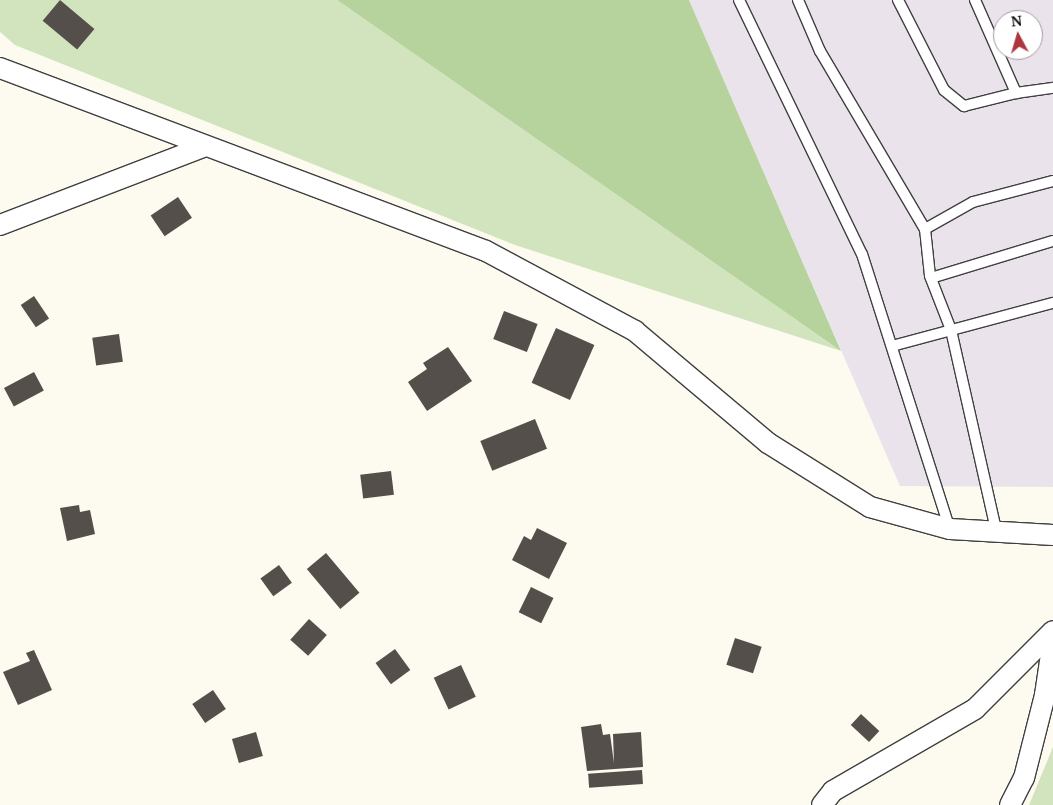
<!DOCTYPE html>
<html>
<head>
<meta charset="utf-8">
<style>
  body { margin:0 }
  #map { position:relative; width:1053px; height:805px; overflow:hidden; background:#fdfaf0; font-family:"Noto Serif",serif }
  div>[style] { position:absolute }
  .industrial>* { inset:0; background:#eae3eb }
  .green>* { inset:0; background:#d2e4bd }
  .forest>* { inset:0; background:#b6d39e }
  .building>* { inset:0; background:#554f4b; transform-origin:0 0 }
  .roads { filter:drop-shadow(1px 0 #404040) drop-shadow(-1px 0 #404040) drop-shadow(0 1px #404040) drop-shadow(0 -1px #404040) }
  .service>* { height:10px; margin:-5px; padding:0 5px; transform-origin:5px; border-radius:5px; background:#fff }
  .minor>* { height:20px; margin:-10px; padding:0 10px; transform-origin:10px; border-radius:10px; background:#fff }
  span { translate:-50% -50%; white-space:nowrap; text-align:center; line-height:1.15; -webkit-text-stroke:5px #fff; paint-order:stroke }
  .north { position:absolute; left:993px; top:10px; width:50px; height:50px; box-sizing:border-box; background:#fff; border:1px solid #9e9e9e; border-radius:50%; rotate:354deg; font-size:14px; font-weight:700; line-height:20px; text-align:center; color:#0d0d0d }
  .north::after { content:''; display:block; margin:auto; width:18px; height:22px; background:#ad363d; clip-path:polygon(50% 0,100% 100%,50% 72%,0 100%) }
</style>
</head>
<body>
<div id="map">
  <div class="industrial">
    <div style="clip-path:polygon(evenodd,689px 0,1053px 0,1053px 487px,900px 486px,689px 0,1003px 20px,1033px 20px,1033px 50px,1003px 50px,1003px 20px)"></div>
  </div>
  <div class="green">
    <div style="clip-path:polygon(0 0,337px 0,841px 351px,515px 245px,15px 45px,0 32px)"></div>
    <div style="clip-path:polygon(1053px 747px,1053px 805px,1029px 805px)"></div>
  </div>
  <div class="forest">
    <div style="clip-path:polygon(337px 0,689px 0,841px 351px)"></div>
  </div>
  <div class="building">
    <div style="left:60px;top:0;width:45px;height:27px;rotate:40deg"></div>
    <div style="left:178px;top:197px;width:25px;height:33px;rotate:56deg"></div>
    <div style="left:34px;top:296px;width:27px;height:16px;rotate:56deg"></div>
    <div style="left:504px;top:311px;width:36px;height:30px;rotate:21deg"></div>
    <div style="left:556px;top:328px;width:42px;height:60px;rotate:24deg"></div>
    <div style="left:119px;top:334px;width:28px;height:27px;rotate:82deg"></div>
    <div style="clip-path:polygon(448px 347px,472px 381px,427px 411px,408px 382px,427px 369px,423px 363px)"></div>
    <div style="left:34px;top:372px;width:21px;height:34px;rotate:62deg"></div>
    <div style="left:535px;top:419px;width:32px;height:59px;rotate:68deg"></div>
    <div style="left:391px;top:471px;width:24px;height:31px;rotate:83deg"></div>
    <div style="clip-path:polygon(79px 505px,80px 512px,90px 510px,95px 534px,67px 541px,60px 508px)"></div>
    <div style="clip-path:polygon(537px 528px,567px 543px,549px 579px,512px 560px,524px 536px,531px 540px)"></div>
    <div style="left:326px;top:553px;width:52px;height:25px;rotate:50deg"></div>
    <div style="left:279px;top:565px;width:22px;height:23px;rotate:54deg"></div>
    <div style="left:531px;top:587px;width:25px;height:28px;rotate:26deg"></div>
    <div style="left:309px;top:619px;width:24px;height:28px;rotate:42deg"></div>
    <div style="left:735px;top:638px;width:28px;height:28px;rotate:18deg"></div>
    <div style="left:395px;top:649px;width:26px;height:24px;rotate:54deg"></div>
    <div style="clip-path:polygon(34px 650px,52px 690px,18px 705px,3px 672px,30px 661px,26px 653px)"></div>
    <div style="left:461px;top:665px;width:35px;height:30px;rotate:65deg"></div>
    <div style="left:213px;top:690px;width:23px;height:25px;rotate:56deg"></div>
    <div style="left:861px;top:714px;width:25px;height:15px;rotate:43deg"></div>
    <div style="clip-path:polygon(601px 724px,603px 735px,610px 734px,614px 763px,613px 734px,641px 732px,643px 767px,587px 771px,581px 727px)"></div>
    <div style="left:256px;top:732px;width:25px;height:25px;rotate:74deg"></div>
    <div style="left:642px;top:770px;width:14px;height:54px;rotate:86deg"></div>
  </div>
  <div class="roads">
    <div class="service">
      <div style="left:739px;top:0;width:282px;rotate:64.2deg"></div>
      <div style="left:862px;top:254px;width:289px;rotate:72.3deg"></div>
      <div style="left:798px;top:0;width:56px;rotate:66.7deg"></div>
      <div style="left:820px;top:51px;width:207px;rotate:59.5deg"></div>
      <div style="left:925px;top:229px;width:47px;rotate:83.9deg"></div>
      <div style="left:930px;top:276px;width:58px;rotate:68.7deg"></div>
      <div style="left:951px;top:330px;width:209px;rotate:77.3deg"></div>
      <div style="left:898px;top:0;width:101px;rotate:62.9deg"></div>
      <div style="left:944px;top:90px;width:26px;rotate:39deg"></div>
      <div style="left:964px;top:106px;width:54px;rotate:-14deg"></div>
      <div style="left:1016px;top:93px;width:37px;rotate:-8deg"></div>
      <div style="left:975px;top:0;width:102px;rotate:66.2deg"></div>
      <div style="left:925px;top:229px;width:55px;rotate:-29.4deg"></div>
      <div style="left:973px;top:202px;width:83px;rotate:-14.7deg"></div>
      <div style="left:931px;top:278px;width:127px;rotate:-16.9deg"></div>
      <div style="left:892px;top:346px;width:167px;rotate:-15deg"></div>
    </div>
    <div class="minor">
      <div style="left:0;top:68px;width:519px;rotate:20.63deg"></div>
      <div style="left:486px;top:251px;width:169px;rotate:28.2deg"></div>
      <div style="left:635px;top:331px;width:174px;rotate:40.1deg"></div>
      <div style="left:768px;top:443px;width:120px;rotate:32.1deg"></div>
      <div style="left:870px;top:507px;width:83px;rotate:15.4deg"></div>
      <div style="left:950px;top:529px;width:103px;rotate:3.3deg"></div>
      <div style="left:0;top:225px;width:217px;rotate:-21deg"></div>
      <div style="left:822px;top:805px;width:18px;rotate:-52deg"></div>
      <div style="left:833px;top:791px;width:164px;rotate:-30deg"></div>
      <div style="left:975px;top:709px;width:110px;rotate:-45deg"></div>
      <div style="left:1010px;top:805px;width:30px;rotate:-63deg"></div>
      <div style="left:1024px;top:778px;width:86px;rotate:-75.8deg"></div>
      <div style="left:1045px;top:695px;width:55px;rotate:-81.6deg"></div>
    </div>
  </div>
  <div class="north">N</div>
</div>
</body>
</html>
